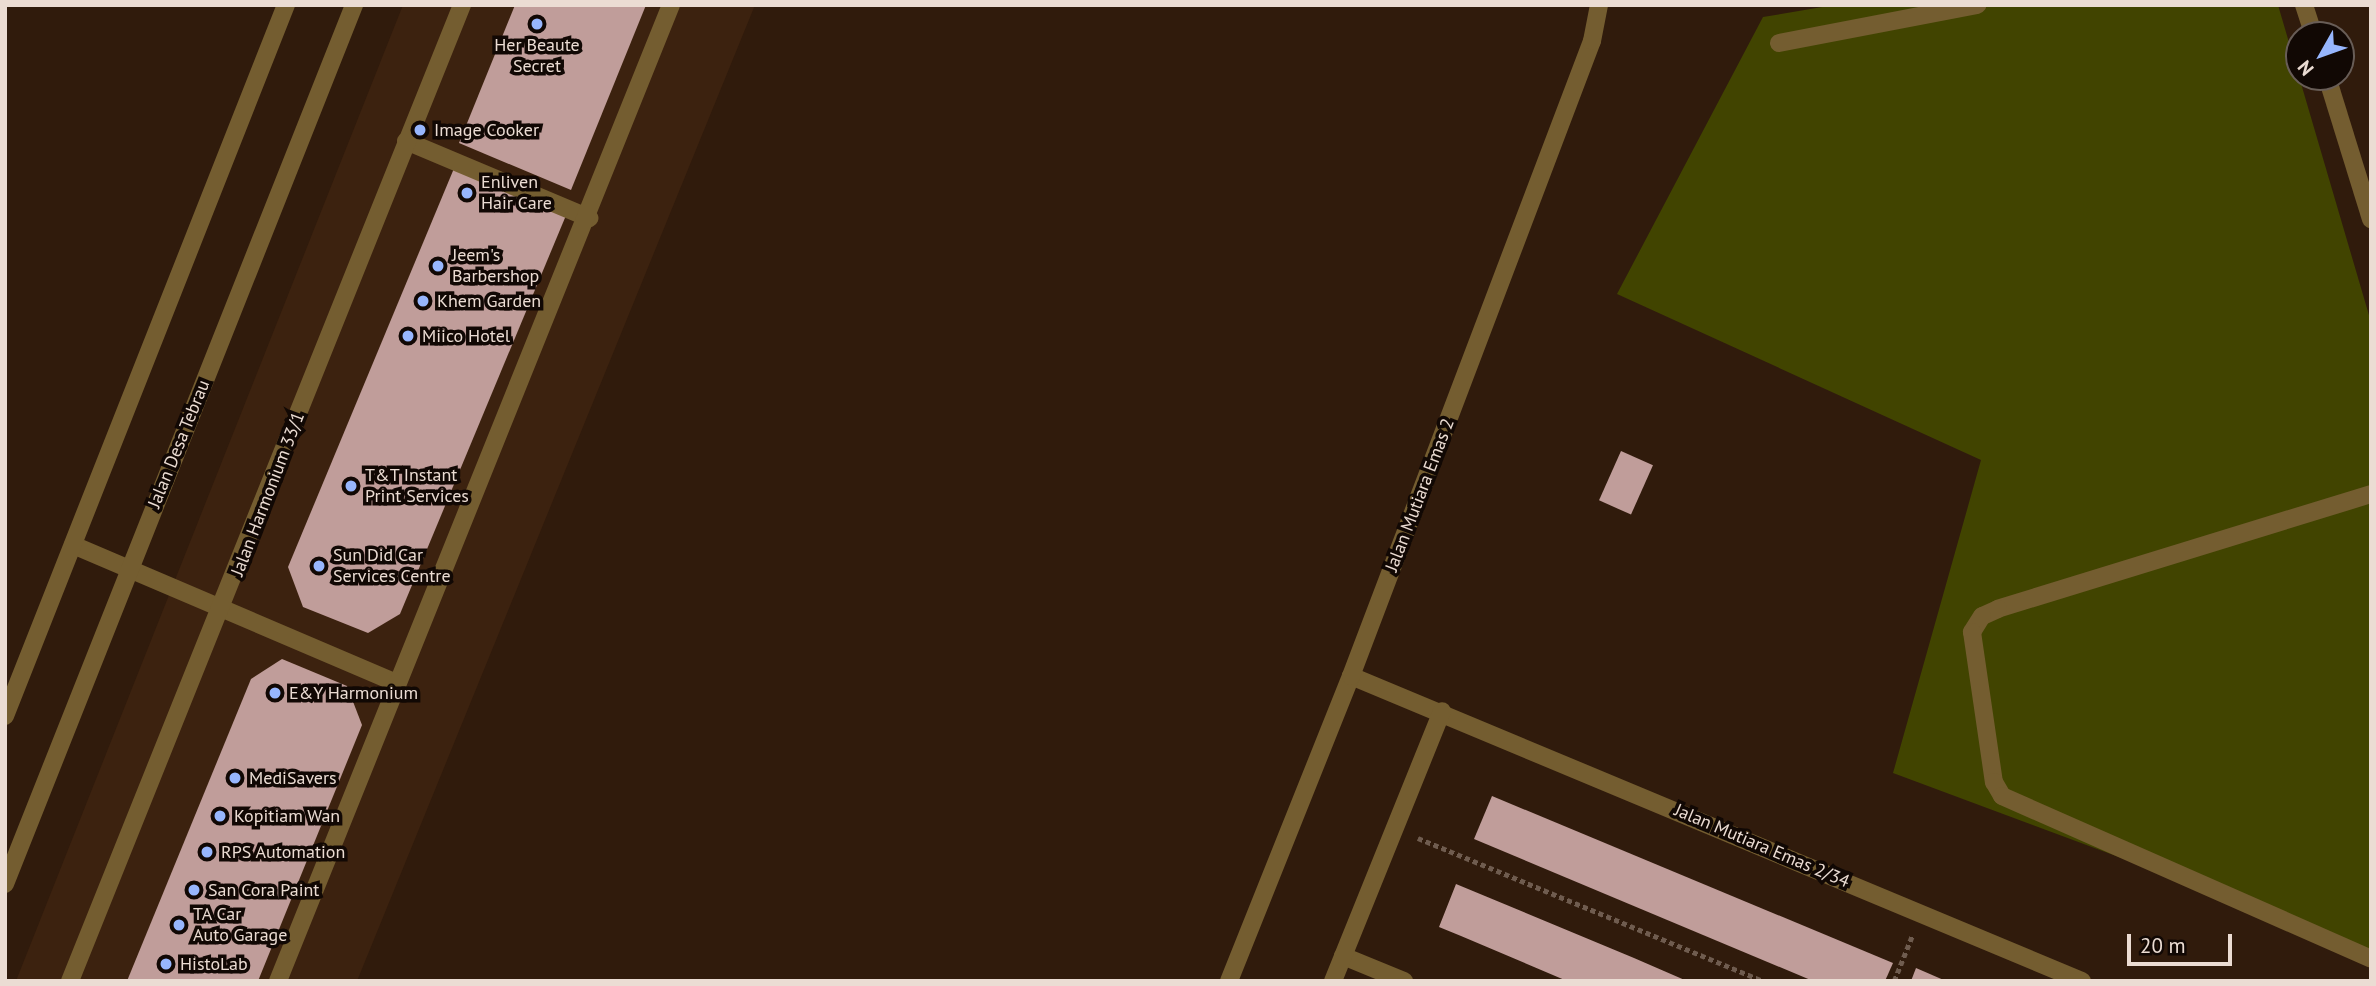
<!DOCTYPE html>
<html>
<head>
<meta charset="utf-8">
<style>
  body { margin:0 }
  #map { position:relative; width:2376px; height:986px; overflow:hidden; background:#301b0c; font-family:"PT Sans",sans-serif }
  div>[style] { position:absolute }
  .built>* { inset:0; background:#3c220f }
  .green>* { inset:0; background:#414400 }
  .building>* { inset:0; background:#c09d9a; transform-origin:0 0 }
  .path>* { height:4.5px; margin-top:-2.25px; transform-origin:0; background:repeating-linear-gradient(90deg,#6f5c4f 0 5px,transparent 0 8.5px) }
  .minor>* { height:18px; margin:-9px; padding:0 9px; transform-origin:9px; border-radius:9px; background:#745d30 }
  .dots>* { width:19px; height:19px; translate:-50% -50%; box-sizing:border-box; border:4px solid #110804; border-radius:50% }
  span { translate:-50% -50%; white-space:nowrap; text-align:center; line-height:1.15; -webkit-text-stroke:7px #110804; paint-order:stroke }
  .poi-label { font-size:18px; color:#ebdcd3 }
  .left { translate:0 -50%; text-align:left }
  .street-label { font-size:18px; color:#ebdcd3 }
  .frame { position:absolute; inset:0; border:7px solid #ebdcd3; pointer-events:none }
  .north { position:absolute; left:2285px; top:21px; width:70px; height:70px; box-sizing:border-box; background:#110804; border:2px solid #685d57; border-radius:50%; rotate:230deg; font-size:19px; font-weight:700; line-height:28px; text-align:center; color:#ebdcd3 }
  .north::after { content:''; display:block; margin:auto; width:24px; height:32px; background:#97b6fd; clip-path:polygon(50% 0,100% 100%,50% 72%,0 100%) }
  .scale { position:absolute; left:2127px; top:934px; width:105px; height:32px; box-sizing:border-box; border:4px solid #ebdcd3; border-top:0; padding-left:9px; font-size:21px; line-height:24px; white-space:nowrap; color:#ebdcd3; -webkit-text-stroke:5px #110804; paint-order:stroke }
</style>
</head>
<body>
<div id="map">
  <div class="built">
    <div style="clip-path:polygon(403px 5px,755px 5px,357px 981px,16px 981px)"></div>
  </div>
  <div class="green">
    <div style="clip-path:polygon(1834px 5px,2278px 5px,2371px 322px,2371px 951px,1893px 773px,1981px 460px,1617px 294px,1763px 17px)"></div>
  </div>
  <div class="building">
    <div style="clip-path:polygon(515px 5px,646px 5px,571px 190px,459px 143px)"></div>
    <div style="clip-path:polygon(455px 166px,567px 213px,400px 614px,368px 633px,303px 607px,288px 567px)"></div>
    <div style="left:1621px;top:451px;width:35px;height:54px;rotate:24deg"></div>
    <div style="clip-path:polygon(282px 659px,347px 686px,362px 725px,258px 981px,127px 981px,251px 679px)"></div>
    <div style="clip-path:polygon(1492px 796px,1893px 963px,1885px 981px,1813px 981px,1474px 839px)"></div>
    <div style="clip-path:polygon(1456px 884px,1634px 958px,1687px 981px,1567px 981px,1461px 936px,1439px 927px)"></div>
    <div style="clip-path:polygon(1916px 968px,1946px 981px,1911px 981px)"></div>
  </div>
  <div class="path">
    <div style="left:1418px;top:838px;width:373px;rotate:22.5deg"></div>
    <div style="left:1894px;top:981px;width:48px;rotate:-68.2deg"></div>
  </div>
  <div class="minor">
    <div style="left:2304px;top:5px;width:32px;rotate:72deg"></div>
    <div style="left:1779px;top:43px;width:202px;rotate:-10.9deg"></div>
    <div style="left:2327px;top:77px;width:149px;rotate:72.8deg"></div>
    <div style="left:406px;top:141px;width:199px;rotate:22.8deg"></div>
    <div style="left:2371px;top:494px;width:390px;rotate:162.9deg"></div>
    <div style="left:1998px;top:609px;width:17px;rotate:156deg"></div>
    <div style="left:1982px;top:616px;width:19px;rotate:122deg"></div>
    <div style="left:1972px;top:632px;width:152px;rotate:81.7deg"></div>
    <div style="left:1994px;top:782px;width:16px;rotate:60deg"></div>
    <div style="left:2002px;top:796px;width:403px;rotate:23.8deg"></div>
    <div style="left:73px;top:545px;width:351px;rotate:23.1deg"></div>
    <div style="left:1351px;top:676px;width:792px;rotate:22.65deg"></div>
    <div style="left:5px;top:716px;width:765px;rotate:-68.44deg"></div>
    <div style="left:5px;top:884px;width:946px;rotate:-68.34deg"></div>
    <div style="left:1343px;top:956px;width:66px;rotate:22.3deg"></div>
    <div style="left:70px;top:981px;width:1052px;rotate:-68.12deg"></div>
    <div style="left:278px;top:981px;width:1052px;rotate:-68.07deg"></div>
    <div style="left:1229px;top:981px;width:328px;rotate:-68.2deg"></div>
    <div style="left:1351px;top:676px;width:679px;rotate:-69.22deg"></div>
    <div style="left:1592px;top:41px;width:37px;rotate:-79deg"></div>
    <div style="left:1333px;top:981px;width:291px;rotate:-68deg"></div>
  </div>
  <div class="dots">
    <div style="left:537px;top:24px;background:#97b6fd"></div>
    <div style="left:420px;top:130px;background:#97b6fd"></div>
    <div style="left:467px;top:193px;background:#97b6fd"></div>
    <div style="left:438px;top:266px;background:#97b6fd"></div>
    <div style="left:423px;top:301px;background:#97b6fd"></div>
    <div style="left:408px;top:336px;background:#97b6fd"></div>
    <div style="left:351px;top:486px;background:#97b6fd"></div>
    <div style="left:319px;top:566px;background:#97b6fd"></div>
    <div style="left:275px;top:693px;background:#97b6fd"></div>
    <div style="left:235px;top:778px;background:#97b6fd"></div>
    <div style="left:220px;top:816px;background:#97b6fd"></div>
    <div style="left:207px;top:852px;background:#97b6fd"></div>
    <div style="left:194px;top:890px;background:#97b6fd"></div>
    <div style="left:179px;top:925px;background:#97b6fd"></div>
    <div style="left:166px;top:964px;background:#97b6fd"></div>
  </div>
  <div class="poi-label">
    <span style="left:537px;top:56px">Her Beaute<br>Secret</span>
    <span class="left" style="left:434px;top:130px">Image Cooker</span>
    <span class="left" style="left:481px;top:193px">Enliven<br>Hair Care</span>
    <span class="left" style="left:452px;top:266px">Jeem's<br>Barbershop</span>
    <span class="left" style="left:437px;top:301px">Khem Garden</span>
    <span class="left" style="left:422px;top:336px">Miico Hotel</span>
    <span class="left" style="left:365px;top:486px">T&amp;T Instant<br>Print Services</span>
    <span class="left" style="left:333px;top:566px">Sun Did Car<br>Services Centre</span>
    <span class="left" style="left:289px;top:693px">E&amp;Y Harmonium</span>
    <span class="left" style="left:249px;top:778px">MediSavers</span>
    <span class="left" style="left:234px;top:816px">Kopitiam Wan</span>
    <span class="left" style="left:221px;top:852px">RPS Automation</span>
    <span class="left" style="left:208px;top:890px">San Cora Paint</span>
    <span class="left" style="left:193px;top:925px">TA Car<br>Auto Garage</span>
    <span class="left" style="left:180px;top:964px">HistoLab</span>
  </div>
  <div class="street-label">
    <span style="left:179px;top:444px;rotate:-68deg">Jalan Desa Tebrau</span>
    <span style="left:268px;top:494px;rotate:-69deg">Jalan Harmonium 33/1</span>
    <span style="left:1420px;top:495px;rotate:-69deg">Jalan Mutiara Emas 2</span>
    <span style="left:1762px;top:846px;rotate:23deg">Jalan Mutiara Emas 2/34</span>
  </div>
  <div class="frame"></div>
  <div class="north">N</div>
  <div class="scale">20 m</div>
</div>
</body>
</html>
